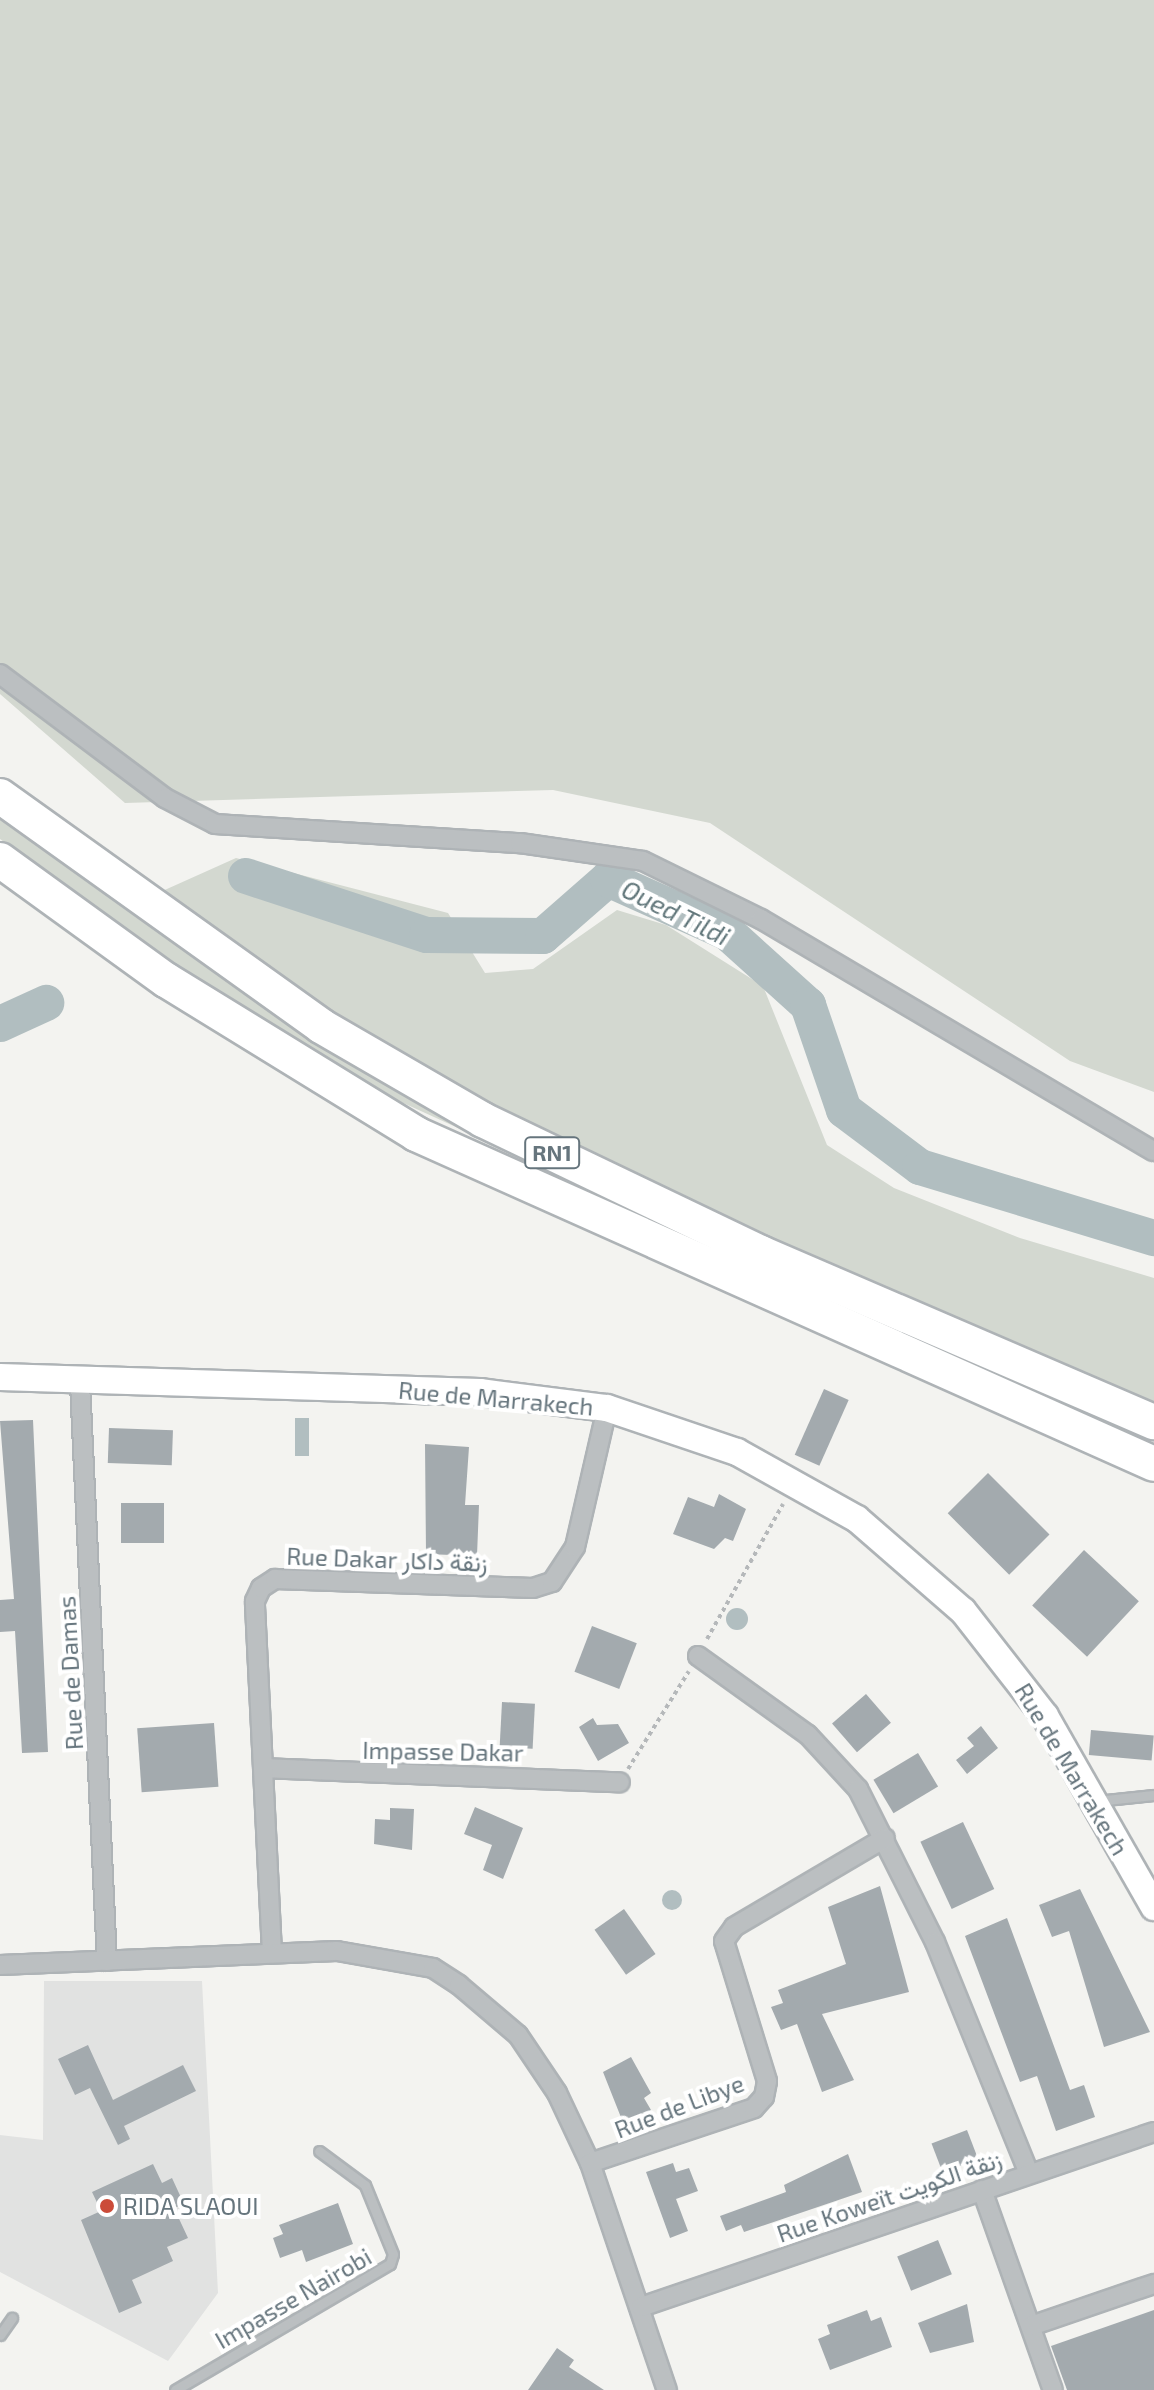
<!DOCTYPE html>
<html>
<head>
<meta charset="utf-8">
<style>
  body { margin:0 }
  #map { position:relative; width:1154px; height:2390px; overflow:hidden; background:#f3f3f0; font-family:"Exo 2",Vazirmatn,sans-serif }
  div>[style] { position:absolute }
  .built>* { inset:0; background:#e1e2e1 }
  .green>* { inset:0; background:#d3d8d0 }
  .water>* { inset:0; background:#b1bec0; transform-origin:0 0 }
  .round { border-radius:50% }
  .river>* { height:36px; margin:-18px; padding:0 18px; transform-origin:18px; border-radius:18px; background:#b1bec0 }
  .building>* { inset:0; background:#a3aaae; transform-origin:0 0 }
  .path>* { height:4px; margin-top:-2px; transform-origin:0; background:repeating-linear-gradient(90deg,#b5b8ba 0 4px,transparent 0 8px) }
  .roads { filter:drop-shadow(2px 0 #aeb3b6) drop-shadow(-2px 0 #aeb3b6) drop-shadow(0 2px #aeb3b6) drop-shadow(0 -2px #aeb3b6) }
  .lane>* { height:9px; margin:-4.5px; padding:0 4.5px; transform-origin:4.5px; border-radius:4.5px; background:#bbbfc1 }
  .street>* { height:18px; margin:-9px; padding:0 9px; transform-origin:9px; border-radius:9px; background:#bbbfc1 }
  .secondary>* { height:26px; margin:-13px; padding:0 13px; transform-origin:13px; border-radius:13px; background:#fff }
  .highway>* { height:34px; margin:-17px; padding:0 17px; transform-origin:17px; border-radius:17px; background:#fff }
  .dots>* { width:22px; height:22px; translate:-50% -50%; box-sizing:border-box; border:4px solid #fff; border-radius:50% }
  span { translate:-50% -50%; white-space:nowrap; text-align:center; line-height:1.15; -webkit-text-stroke:8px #fff; paint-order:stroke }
  .shield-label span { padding:2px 6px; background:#fff; border:2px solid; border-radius:6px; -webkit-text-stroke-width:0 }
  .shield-label { font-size:22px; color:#66757d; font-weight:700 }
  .street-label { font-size:24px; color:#66757d }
  .poi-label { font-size:24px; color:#66757d }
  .left { translate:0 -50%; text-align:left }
  .water-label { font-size:26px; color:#62777b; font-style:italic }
</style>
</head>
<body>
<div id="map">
  <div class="built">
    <div style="clip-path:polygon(44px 1981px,202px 1981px,218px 2293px,168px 2361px,0 2272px,0 2135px,43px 2140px)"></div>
  </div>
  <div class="green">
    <div style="clip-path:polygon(0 0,1154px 0,1154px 1092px,1070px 1061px,710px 823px,553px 790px,125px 803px,0 694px)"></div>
    <div style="clip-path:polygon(0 801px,158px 893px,236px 858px,448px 913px,485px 973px,533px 969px,617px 910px,666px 925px,763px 986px,827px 1145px,894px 1188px,1020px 1238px,1154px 1278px,1154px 1432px,921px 1340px,388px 1096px,186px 973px,0 839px)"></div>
  </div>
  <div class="water">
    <div style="left:295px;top:1418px;width:14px;height:38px"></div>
    <div class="round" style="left:726px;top:1608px;width:22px;height:22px"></div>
    <div class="round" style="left:662px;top:1890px;width:20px;height:20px"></div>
  </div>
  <div class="river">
    <div style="left:246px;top:876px;width:190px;rotate:18.1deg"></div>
    <div style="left:427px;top:935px;width:116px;rotate:0.5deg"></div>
    <div style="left:543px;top:936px;width:86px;rotate:-41.2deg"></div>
    <div style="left:608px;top:879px;width:132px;rotate:24.2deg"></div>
    <div style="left:728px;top:933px;width:108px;rotate:42deg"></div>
    <div style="left:808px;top:1005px;width:111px;rotate:71.1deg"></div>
    <div style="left:844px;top:1110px;width:95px;rotate:36.9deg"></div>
    <div style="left:920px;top:1167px;width:245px;rotate:16.9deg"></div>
    <div style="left:0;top:1024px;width:51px;rotate:-24.5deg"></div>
  </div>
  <div class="building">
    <div style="left:824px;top:1389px;width:27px;height:72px;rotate:24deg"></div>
    <div style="clip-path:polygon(33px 1420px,48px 1752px,22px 1753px,15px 1631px,0 1632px,0 1600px,14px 1599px,0 1421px)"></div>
    <div style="left:109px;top:1428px;width:64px;height:35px;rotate:2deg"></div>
    <div style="clip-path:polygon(425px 1444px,469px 1447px,465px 1505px,479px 1505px,477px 1556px,426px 1554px)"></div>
    <div style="left:988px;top:1473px;width:87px;height:57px;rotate:45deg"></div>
    <div style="clip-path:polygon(719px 1494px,746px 1509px,733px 1541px,725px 1538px,714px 1549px,673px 1534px,688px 1497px,714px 1507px)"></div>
    <div style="left:121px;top:1503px;width:43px;height:40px"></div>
    <div style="left:1084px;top:1550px;width:75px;height:76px;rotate:43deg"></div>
    <div style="left:592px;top:1626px;width:48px;height:49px;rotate:21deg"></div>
    <div style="left:866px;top:1694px;width:38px;height:45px;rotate:49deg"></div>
    <div style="left:502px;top:1702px;width:33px;height:45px;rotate:3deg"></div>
    <div style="clip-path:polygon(593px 1718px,597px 1725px,618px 1724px,629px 1743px,598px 1761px,579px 1727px)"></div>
    <div style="left:214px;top:1723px;width:64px;height:77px;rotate:86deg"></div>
    <div style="clip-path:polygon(981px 1726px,998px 1748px,967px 1774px,956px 1760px,974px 1746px,967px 1738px)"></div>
    <div style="left:1091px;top:1730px;width:63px;height:25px;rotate:5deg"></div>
    <div style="left:918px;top:1753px;width:39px;height:52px;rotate:59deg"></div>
    <div style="clip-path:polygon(475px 1807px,523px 1828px,503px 1879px,483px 1870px,492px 1845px,464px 1834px)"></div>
    <div style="clip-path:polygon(390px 1808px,414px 1809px,412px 1850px,374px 1844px,375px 1819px,390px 1820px)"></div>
    <div style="left:963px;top:1822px;width:74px;height:47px;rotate:65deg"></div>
    <div style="clip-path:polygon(880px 1886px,909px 1992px,822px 2014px,854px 2080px,822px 2092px,797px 2024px,781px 2030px,771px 2007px,783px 2003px,778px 1990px,846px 1964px,828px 1907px)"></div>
    <div style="clip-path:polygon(1080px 1889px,1150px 2032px,1104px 2047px,1069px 1931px,1052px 1937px,1039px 1905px)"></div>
    <div style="left:624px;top:1909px;width:55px;height:36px;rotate:55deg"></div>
    <div style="clip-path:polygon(1007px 1918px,1070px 2090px,1084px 2085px,1095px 2117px,1056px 2131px,1037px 2076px,1020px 2082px,965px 1936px)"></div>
    <div style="clip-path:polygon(88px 2045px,113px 2100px,183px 2065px,196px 2091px,124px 2126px,130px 2139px,118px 2145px,90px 2088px,75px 2095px,58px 2059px)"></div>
    <div style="clip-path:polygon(631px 2057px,651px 2093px,644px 2098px,651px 2110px,624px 2125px,603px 2072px)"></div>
    <div style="left:967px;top:2130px;width:31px;height:38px;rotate:69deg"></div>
    <div style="clip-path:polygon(848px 2154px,862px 2192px,744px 2232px,741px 2225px,726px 2231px,720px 2216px,786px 2192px,784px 2185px)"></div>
    <div style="clip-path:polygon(673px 2163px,676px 2172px,689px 2168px,698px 2191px,676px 2199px,688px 2231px,670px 2238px,646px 2172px)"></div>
    <div style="clip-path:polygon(153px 2164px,162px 2183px,172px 2178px,184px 2204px,174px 2208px,188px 2238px,167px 2247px,173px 2261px,132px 2280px,142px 2303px,119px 2313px,81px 2220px,101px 2211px,92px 2192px)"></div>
    <div style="clip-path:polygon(338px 2203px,353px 2244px,306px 2262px,302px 2250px,280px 2258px,273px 2238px,283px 2234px,279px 2225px)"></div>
    <div style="left:938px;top:2240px;width:37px;height:44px;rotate:68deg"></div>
    <div style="clip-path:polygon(967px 2304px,974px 2342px,930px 2353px,918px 2323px)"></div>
    <div style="clip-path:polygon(867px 2310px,871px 2321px,881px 2317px,892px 2347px,830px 2370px,818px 2339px,830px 2334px,827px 2325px)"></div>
    <div style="clip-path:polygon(1154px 2310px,1154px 2390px,1067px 2390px,1051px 2346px)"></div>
    <div style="clip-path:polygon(557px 2348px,574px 2360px,569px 2367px,604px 2390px,528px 2390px)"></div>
  </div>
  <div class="path">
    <div style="left:707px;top:1639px;width:155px;rotate:-60.6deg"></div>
    <div style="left:628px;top:1769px;width:115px;rotate:-58.1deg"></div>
  </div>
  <div class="roads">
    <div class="lane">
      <div style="left:1096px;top:1801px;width:58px;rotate:-5.9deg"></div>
      <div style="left:0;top:2335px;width:21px;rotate:-55deg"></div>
      <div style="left:175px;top:2390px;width:249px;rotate:-30.4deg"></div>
      <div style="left:390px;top:2264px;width:10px;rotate:-73deg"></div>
      <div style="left:393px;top:2254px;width:74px;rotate:-112.1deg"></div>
      <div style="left:365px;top:2185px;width:57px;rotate:-143.5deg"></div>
    </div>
    <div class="street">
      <div style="left:0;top:674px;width:206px;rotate:36.9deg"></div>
      <div style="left:165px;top:798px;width:56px;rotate:27.5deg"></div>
      <div style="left:215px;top:824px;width:306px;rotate:3.6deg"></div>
      <div style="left:520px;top:843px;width:124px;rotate:8.3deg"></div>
      <div style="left:643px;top:861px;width:131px;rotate:26.2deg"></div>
      <div style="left:761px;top:919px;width:456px;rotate:30.6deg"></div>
      <div style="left:80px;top:1383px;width:579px;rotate:87.33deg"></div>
      <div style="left:698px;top:1656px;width:135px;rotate:35.7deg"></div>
      <div style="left:808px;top:1735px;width:74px;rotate:47.2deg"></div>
      <div style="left:858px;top:1789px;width:171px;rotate:63.3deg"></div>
      <div style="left:935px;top:1942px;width:249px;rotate:67.9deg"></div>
      <div style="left:264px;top:1768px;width:356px;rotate:2.3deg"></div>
      <div style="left:272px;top:1953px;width:352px;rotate:-92.8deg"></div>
      <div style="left:255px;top:1601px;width:14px;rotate:-65deg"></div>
      <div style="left:261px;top:1588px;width:17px;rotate:-33deg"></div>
      <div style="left:275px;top:1579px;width:258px;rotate:2deg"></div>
      <div style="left:533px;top:1588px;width:20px;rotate:-18deg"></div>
      <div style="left:552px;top:1582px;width:42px;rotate:-56.7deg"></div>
      <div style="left:575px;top:1547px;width:143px;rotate:-77deg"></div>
      <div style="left:0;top:1965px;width:337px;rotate:-2.4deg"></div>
      <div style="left:337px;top:1951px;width:97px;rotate:10deg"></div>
      <div style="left:433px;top:1968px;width:31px;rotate:33deg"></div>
      <div style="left:459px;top:1985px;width:77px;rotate:40.3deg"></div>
      <div style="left:518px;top:2035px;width:70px;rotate:56.1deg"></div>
      <div style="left:557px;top:2093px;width:77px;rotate:64.8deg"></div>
      <div style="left:590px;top:2163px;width:240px;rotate:71.3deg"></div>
      <div style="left:590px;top:2163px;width:173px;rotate:-18.5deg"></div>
      <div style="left:754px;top:2108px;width:15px;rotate:-48deg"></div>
      <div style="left:764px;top:2097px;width:16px;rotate:-79deg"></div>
      <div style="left:767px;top:2081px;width:146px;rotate:-107.1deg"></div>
      <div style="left:724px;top:1941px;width:17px;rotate:-54deg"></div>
      <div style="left:734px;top:1927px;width:175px;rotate:-30.5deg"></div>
      <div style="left:982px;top:2190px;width:212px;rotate:70.5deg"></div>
      <div style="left:641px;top:2307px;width:542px;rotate:-18.84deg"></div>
      <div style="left:1031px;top:2326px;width:130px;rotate:-18.9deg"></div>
    </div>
    <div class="secondary">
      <div style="left:0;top:1377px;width:480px;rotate:1.8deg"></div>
      <div style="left:480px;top:1392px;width:128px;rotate:7.2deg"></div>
      <div style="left:607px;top:1408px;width:137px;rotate:18.7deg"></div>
      <div style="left:737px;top:1452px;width:137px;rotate:29.2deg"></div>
      <div style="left:857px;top:1519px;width:140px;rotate:41deg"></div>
      <div style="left:963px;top:1611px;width:133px;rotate:52deg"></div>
      <div style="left:1045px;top:1716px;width:220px;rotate:60.3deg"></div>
    </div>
    <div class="highway">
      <div style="left:0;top:796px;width:395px;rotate:35.6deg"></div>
      <div style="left:321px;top:1026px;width:187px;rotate:30.1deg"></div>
      <div style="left:483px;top:1120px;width:308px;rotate:25.6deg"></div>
      <div style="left:761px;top:1253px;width:428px;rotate:23.3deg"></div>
      <div style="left:0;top:860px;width:205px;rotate:35.9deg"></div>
      <div style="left:166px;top:980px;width:294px;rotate:31.6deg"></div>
      <div style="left:416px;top:1134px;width:808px;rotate:24.09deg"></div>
    </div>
  </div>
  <div class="dots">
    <div style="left:107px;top:2206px;background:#cb4c39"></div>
  </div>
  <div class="shield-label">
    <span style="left:552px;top:1153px">RN1</span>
  </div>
  <div class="street-label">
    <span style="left:496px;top:1398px;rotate:5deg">Rue de Marrakech</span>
    <span style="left:387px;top:1559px;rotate:2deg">Rue Dakar زنقة داكار</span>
    <span style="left:70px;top:1673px;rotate:-93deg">Rue de Damas</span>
    <span style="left:443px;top:1751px;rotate:1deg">Impasse Dakar</span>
    <span style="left:1072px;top:1769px;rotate:59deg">Rue de Marrakech</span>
    <span style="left:679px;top:2106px;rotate:-21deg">Rue de Libye</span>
    <span style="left:889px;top:2196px;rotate:-19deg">Rue Koweït زنقة الكويت</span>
    <span style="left:293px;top:2298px;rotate:-30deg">Impasse Nairobi</span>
  </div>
  <div class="poi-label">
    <span class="left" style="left:123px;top:2206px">RIDA SLAOUI</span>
  </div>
  <div class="water-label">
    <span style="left:676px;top:912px;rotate:26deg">Oued Tildi</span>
  </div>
</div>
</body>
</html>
